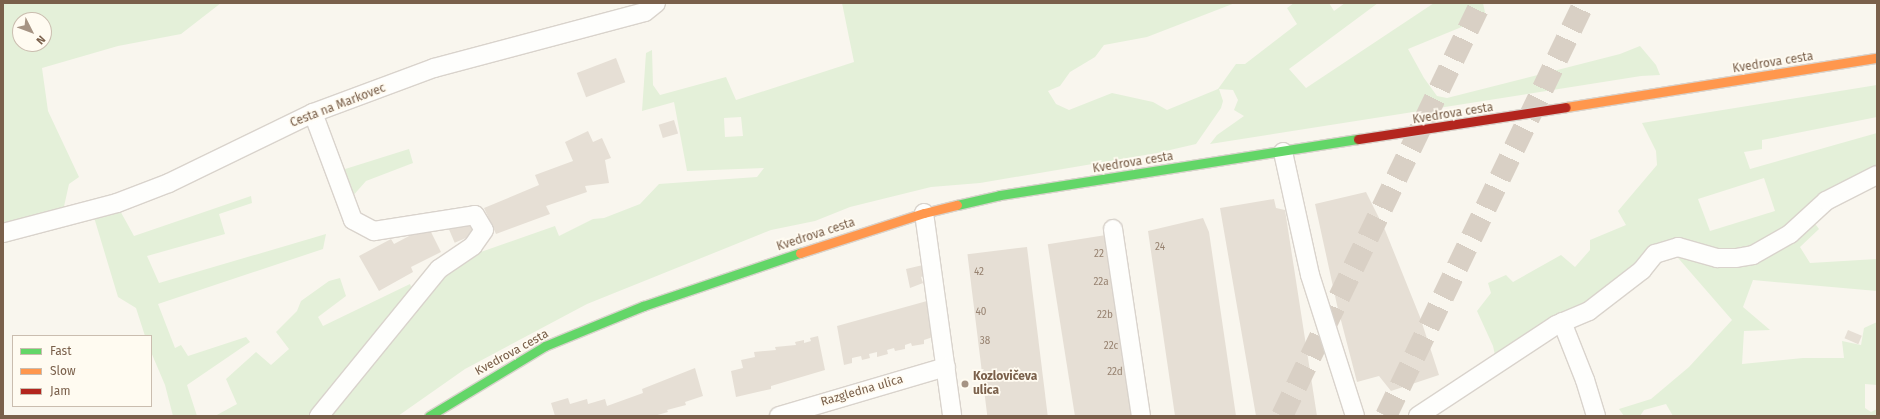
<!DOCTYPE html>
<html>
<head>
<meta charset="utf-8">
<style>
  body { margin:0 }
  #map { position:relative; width:1880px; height:419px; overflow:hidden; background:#f9f6ee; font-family:"Fira Sans",sans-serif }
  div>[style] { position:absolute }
  .green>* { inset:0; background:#e4f0d9 }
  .building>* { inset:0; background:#e6dfd5; transform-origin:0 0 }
  .highway-tunnel>* { height:22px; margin-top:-11px; transform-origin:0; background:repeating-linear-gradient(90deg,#d9d0c5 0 22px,transparent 0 33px) }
  .roads { filter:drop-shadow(1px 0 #d9d3cc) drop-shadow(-1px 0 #d9d3cc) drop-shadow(0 1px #d9d3cc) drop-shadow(0 -1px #d9d3cc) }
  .street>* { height:18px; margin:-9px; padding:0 9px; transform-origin:9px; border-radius:9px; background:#fefefc }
  .fast>* { height:9px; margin:-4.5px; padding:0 4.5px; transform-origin:4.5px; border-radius:4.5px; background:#63d668 }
  .slow>* { height:9px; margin:-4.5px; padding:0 4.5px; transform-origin:4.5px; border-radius:4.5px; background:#ff974d }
  .jam>* { height:9px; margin:-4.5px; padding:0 4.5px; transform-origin:4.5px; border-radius:4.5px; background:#b3261e }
  .dots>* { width:11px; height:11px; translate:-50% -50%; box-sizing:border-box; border:2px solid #fffbf1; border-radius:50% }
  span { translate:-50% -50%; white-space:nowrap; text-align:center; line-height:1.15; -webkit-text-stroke:3.5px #fffbf1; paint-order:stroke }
  .number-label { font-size:10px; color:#978270 }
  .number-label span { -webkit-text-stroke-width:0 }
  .street-label { font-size:12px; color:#7a604b }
  .poi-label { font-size:12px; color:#7a604b; font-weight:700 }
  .left { translate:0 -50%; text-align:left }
  .frame { position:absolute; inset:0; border:4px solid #7a604b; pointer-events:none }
  .legend { position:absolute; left:12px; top:335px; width:140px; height:72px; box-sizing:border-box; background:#fffbf1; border:1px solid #cabdaf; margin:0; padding:5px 7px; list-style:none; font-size:12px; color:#7a604b }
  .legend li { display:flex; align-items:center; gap:8px; height:20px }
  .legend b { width:20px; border:1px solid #cabdaf }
  .north { position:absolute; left:12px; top:12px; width:40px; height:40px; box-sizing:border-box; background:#fffbf1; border:1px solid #cabdaf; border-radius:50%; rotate:132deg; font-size:11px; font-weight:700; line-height:16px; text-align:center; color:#7a604b }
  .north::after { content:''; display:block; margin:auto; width:14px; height:18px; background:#a69484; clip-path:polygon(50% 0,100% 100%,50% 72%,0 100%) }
</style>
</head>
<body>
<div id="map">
  <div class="green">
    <div style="clip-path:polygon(evenodd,3px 3px,221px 3px,181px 34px,118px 46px,42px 68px,48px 111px,79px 177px,69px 184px,63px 211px,3px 227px,3px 3px,20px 20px,44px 20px,44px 44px,20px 44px,20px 20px)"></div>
    <div style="clip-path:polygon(evenodd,842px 3px,1235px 3px,1147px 37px,1104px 45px,1095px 57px,1070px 72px,1060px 86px,1048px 91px,1056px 104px,1069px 110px,1112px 93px,1153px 102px,1167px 110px,1218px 89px,1236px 64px,1245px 64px,1297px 24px,1287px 8px,1294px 3px,1329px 3px,1334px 11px,1345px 3px,1378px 3px,1289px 69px,1306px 88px,1434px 3px,1483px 3px,1486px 17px,1408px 49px,1424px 78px,1437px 96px,1447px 98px,1620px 54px,1640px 46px,1656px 65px,1660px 75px,1641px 76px,1210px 144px,1217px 135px,1244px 116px,1234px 110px,1238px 100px,1233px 90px,1219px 89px,1223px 101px,1221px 108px,1196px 144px,1157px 153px,980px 183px,931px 187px,850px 207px,815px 221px,771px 230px,587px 304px,465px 369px,398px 416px,324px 416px,458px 260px,555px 226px,559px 236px,593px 219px,604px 218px,640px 204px,659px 184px,757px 177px,764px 168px,687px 171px,674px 102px,642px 111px,646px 53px,652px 50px,653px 85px,660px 95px,726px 77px,736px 100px,854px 62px,842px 3px,741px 117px,743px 136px,725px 137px,724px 118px,741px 117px)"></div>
    <div style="clip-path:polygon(evenodd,1877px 85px,1877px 117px,1762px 140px,1762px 149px,1744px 152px,1750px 169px,1877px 133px,1877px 169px,1782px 235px,1728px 254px,1681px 243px,1496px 360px,1493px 346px,1477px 311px,1491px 293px,1488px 283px,1506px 275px,1513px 282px,1561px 255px,1575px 267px,1590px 250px,1590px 240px,1626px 225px,1618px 211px,1657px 165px,1656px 151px,1642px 123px,1877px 85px,1764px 178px,1775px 211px,1710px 231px,1698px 199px,1764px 178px)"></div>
    <div style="clip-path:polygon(409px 149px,413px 163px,366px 181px,351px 198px,342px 170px)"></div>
    <div style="clip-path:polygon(251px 196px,252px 203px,219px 214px,225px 234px,147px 256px,159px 283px,326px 234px,323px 249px,158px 304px,175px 348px,181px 345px,188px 356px,246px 337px,250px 342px,187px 385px,197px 416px,173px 416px,165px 385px,151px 352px,151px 336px,145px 336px,136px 308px,118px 297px,93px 214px,118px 207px,134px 236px)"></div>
    <div style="clip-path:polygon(1813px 221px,1819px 229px,1800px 247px,1810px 263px,1877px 259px,1877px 291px,1753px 280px,1743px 307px,1770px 330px,1744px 331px,1742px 364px,1803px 358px,1844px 358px,1842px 341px,1861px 345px,1864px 328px,1877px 322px,1877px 385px,1865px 384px,1865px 408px,1871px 412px,1877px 409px,1877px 416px,1673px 416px,1666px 404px,1644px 410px,1640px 416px,1624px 416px,1619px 409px,1651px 399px,1689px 367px,1732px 320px,1672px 251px,1733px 265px)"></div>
    <div style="clip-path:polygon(340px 278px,346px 296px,318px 317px,323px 326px,410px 284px,413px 291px,312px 416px,215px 416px,237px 404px,226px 379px,256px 352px,271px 365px,289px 349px,276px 332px,297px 311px,301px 301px,329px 281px)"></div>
  </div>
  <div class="building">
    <div style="left:616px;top:58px;width:26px;height:42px;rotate:69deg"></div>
    <div style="left:674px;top:120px;width:14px;height:16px;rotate:73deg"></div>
    <div style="clip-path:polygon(588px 131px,593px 142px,602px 138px,611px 158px,605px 160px,609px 183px,585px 186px,587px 192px,546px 206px,550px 214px,496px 234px,484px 208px,539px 185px,535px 175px,573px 161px,565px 142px)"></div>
    <div style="clip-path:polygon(1366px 192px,1385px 230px,1420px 317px,1439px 375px,1391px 391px,1379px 376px,1357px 382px,1337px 305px,1315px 204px)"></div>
    <div style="clip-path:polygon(1274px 199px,1276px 208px,1285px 210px,1317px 416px,1256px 416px,1220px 208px)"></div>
    <div style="clip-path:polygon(1203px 218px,1209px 232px,1236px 416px,1175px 416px,1148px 231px)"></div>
    <div style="left:470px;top:220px;width:15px;height:23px;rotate:67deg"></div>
    <div style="clip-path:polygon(428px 226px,441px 252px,411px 267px,413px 272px,379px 291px,359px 256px,391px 239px,394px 244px)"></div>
    <div style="left:1106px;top:235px;width:183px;height:59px;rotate:81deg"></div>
    <div style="left:1027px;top:247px;width:170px;height:60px;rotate:83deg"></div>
    <div style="clip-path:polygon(923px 265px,926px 275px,921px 277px,923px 283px,910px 288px,906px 269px)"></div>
    <div style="clip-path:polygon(927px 301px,933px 337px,924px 340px,924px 344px,912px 346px,911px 343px,905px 345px,905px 349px,895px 351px,894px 348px,887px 350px,888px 354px,877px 357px,877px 352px,869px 354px,870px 358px,862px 360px,861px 356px,852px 358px,852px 363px,844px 365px,837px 326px)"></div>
    <div style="left:1848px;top:330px;width:15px;height:9px;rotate:23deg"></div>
    <div style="clip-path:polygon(818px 336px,825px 370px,771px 386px,771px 389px,736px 397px,731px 371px,743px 368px,741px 360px,755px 357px,754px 352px,776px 350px,775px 347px,796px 345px,795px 342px,804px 340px,804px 343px,811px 341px,810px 338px)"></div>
    <div style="clip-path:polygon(695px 368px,703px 396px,685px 402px,686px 405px,667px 410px,668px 412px,654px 416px,555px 416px,551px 403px,568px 398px,570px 404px,587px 399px,588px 404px,605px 399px,607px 406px,643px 393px,642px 389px)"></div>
  </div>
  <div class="highway-tunnel">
    <div style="left:1282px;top:416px;width:458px;rotate:-64.3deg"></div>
    <div style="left:1386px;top:416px;width:458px;rotate:-64.4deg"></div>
  </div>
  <div class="roads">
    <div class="street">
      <div style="left:313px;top:113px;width:114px;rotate:69.5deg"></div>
      <div style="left:353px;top:220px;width:24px;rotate:28deg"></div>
      <div style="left:374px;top:231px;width:102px;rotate:-9deg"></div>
      <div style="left:475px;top:215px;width:17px;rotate:59deg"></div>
      <div style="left:484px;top:230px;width:19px;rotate:125deg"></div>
      <div style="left:473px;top:246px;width:41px;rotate:145.9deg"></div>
      <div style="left:439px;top:269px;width:190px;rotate:129.2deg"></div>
      <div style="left:1283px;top:152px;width:126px;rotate:77.6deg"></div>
      <div style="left:1310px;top:275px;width:148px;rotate:72.3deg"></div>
      <div style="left:924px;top:213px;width:205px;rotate:82.1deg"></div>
      <div style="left:1113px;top:229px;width:189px;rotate:81.5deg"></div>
      <div style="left:3px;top:233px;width:118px;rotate:-14.7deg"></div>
      <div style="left:117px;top:203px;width:56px;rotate:-21deg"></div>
      <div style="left:169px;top:183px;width:160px;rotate:-25.9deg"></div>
      <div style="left:313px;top:113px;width:129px;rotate:-20.4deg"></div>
      <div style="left:434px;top:68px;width:218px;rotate:-14.9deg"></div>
      <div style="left:645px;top:12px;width:14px;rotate:-39deg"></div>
      <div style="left:1562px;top:322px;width:62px;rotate:68.4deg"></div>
      <div style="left:1585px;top:380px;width:38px;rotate:73deg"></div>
      <div style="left:779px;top:416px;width:174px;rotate:-16.4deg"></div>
      <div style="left:1418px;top:416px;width:165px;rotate:-33.4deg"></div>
      <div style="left:1556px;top:325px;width:36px;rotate:-23deg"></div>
      <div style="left:1589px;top:311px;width:67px;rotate:-37.7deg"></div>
      <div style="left:1642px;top:270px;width:21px;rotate:-51deg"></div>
      <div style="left:1655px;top:254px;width:24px;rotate:-17deg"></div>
      <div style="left:1678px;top:247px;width:41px;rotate:15.8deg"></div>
      <div style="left:1717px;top:258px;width:19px"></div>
      <div style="left:1736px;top:258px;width:17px;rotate:-10deg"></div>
      <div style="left:1753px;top:255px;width:43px;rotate:-29.6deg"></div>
      <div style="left:1790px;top:234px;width:49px;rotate:-42.5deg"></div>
      <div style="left:1826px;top:201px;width:57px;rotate:-27deg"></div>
    </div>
    <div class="fast">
      <div style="left:957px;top:205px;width:44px;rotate:-13.1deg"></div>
      <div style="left:1000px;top:195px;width:362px;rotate:-8.9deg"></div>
      <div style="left:429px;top:416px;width:135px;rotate:-31.1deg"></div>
      <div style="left:545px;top:346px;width:106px;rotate:-22.2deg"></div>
      <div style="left:643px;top:306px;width:166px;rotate:-18.7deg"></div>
    </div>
    <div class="slow">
      <div style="left:1566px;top:107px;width:315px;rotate:-9deg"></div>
      <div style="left:800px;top:253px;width:130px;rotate:-17.9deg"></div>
      <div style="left:924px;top:213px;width:34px;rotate:-14deg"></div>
    </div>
    <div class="jam">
      <div style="left:1358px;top:139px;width:210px;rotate:-8.7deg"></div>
    </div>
  </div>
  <div class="dots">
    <div style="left:965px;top:384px;background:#a69484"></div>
  </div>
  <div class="number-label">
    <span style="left:1160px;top:248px">24</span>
    <span style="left:1099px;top:255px">22</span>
    <span style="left:979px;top:273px">42</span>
    <span style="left:1101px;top:283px">22a</span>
    <span style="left:981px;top:313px">40</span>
    <span style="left:1105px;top:316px">22b</span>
    <span style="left:985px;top:342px">38</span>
    <span style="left:1111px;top:347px">22c</span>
    <span style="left:1115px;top:373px">22d</span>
  </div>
  <div class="street-label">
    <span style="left:1773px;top:63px;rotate:-9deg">Kvedrova cesta</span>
    <span style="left:338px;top:106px;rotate:-21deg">Cesta na Markovec</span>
    <span style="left:1453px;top:114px;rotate:-9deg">Kvedrova cesta</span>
    <span style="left:1133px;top:163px;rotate:-9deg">Kvedrova cesta</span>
    <span style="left:816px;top:235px;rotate:-18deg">Kvedrova cesta</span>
    <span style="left:512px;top:353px;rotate:-29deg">Kvedrova cesta</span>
    <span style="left:862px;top:391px;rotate:-16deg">Razgledna ulica</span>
  </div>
  <div class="poi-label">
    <span class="left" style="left:973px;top:384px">Kozlovičeva<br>ulica</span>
  </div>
  <div class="frame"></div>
  <ul class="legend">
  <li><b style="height:5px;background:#63d668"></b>Fast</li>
  <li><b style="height:5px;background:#ff974d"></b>Slow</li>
  <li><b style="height:5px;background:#b3261e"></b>Jam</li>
  </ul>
  <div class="north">N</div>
</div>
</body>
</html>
